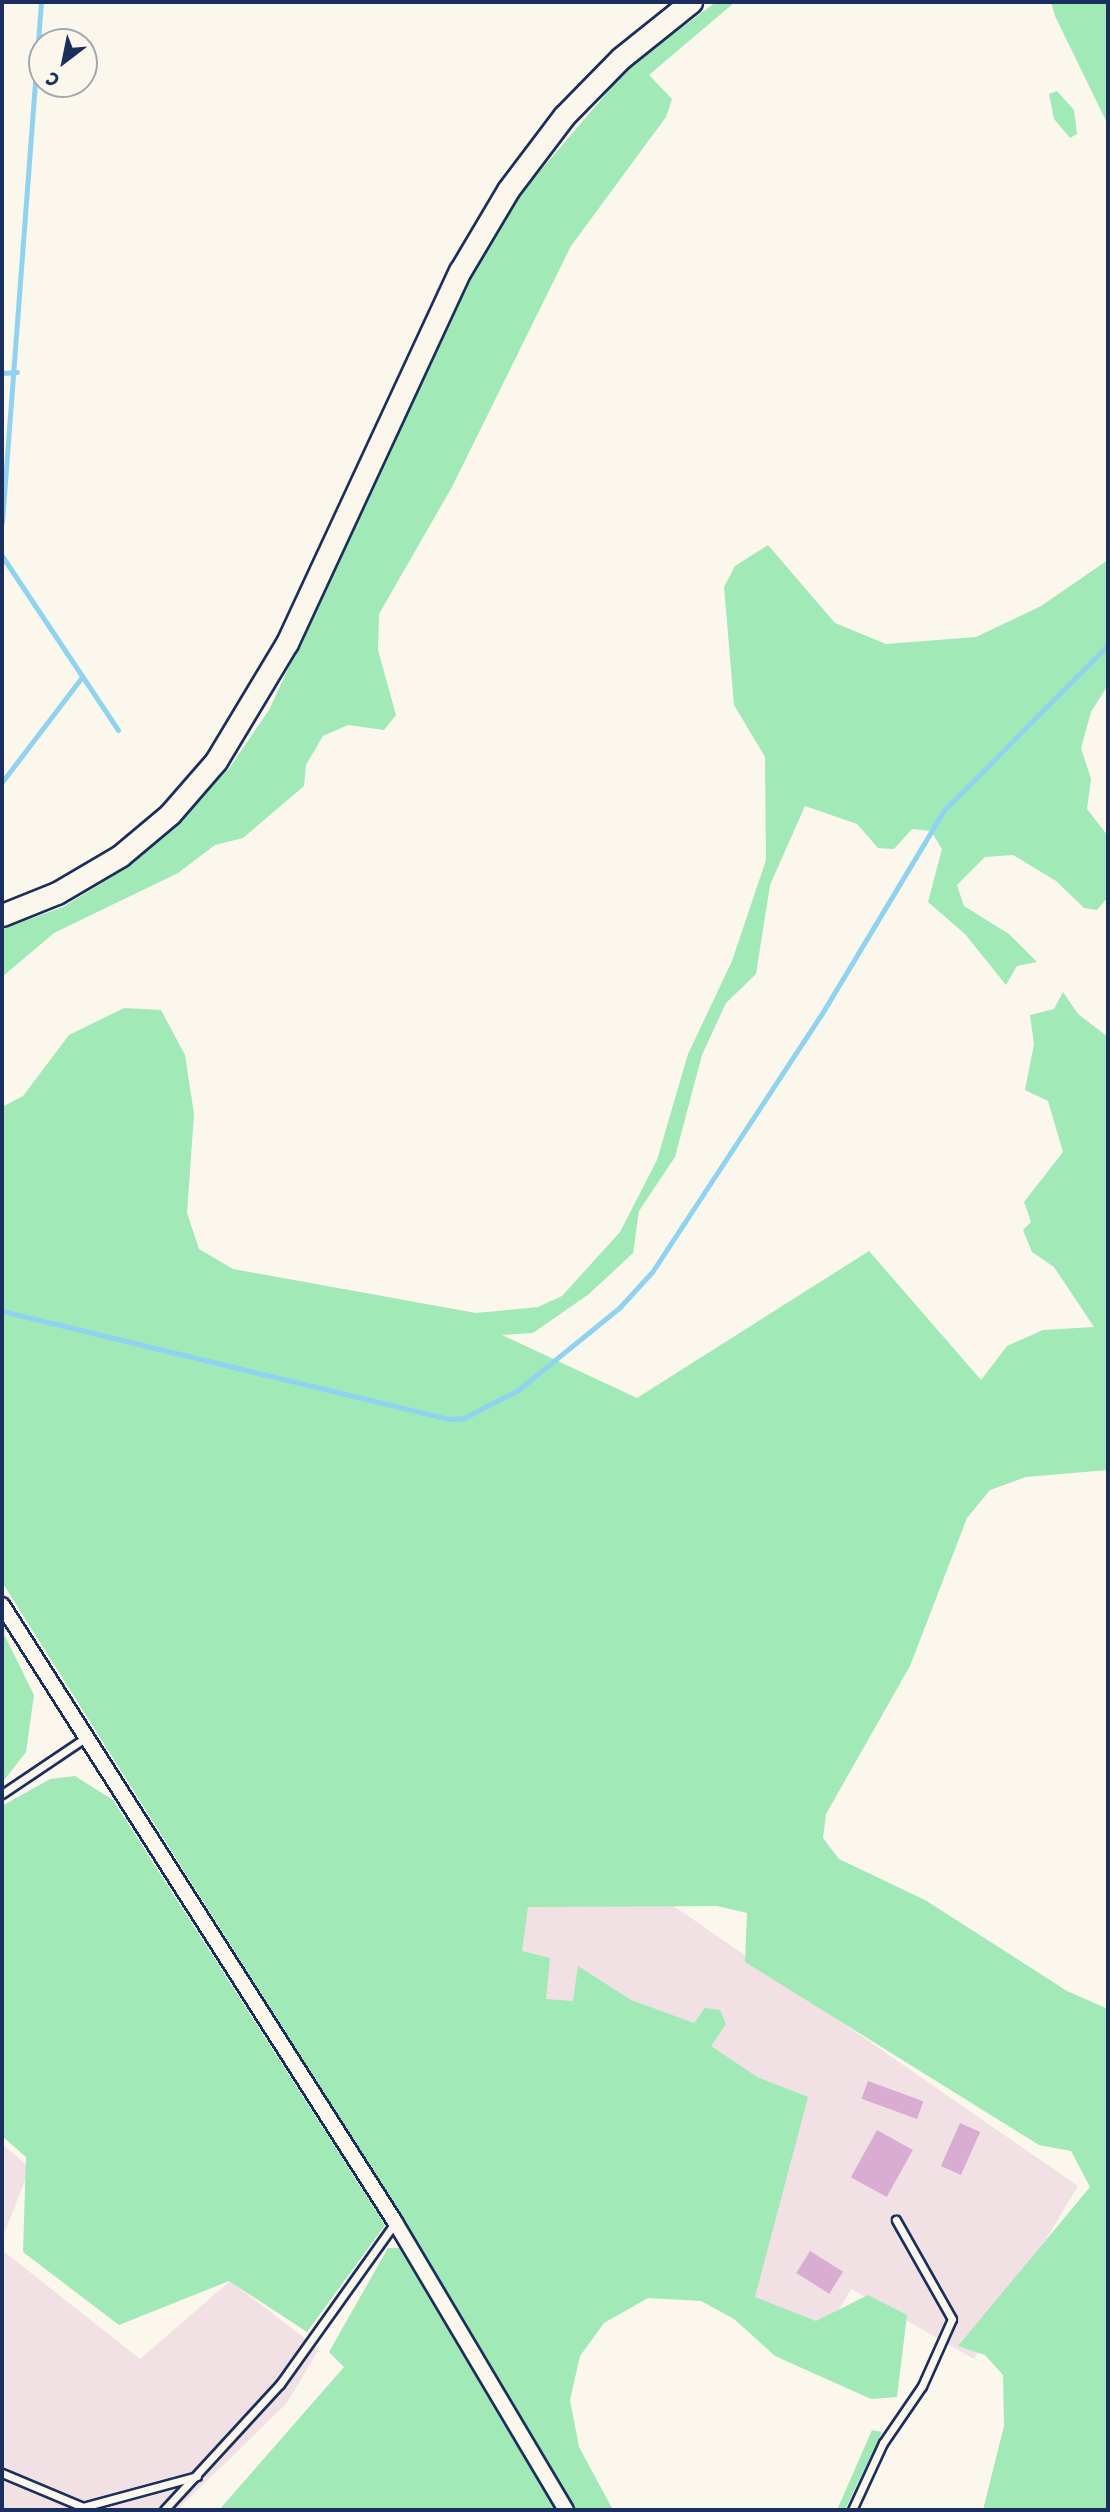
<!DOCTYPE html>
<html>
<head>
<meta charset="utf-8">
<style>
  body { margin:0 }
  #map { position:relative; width:1110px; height:2512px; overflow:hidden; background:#fbf7ec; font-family:"Shantell Sans",sans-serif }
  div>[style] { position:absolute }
  .built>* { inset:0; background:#f1e1e4 }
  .green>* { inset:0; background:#a1e9b6 }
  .stream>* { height:5px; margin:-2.5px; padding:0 2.5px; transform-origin:2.5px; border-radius:2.5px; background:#90d3f1 }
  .building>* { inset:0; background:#d9add2; transform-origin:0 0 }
  .roads { filter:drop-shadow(2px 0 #1b2f5e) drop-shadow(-2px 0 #1b2f5e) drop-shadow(0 2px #1b2f5e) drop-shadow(0 -2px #1b2f5e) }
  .service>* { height:7px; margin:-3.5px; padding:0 3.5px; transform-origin:3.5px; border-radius:3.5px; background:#fbf7ec }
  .minor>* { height:14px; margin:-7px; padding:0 7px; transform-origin:7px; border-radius:7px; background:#fbf7ec }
  .secondary>* { height:21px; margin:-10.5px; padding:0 10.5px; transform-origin:10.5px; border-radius:10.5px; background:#fbf7ec }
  span { translate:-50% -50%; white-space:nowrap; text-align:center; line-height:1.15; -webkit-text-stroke:7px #fbf7ec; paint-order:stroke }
  .frame { position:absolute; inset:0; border:4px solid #1b2f5e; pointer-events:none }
  .north { position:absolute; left:28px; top:28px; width:70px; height:70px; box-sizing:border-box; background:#fbf7ec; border:2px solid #a1a7b3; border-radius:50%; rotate:212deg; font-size:19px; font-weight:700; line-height:28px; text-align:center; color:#1b2f5e }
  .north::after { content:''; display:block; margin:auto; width:24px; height:32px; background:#1b2f5e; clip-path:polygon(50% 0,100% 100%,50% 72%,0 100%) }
</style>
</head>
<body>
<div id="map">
  <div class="built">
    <div style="clip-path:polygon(446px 1885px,665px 1900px,1078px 2186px,974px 2359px,851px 2289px,822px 2339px,378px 2077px)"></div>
    <div style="clip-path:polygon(2px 2144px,30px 2168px,2px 2239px)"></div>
    <div style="clip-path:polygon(2px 2250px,140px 2359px,230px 2281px,319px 2349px,287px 2403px,177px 2510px,2px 2510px)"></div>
  </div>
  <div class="green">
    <div style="clip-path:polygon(716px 2px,735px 2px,649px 75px,672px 99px,666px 117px,571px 246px,452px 487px,379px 614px,378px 650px,396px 715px,384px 730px,348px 725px,323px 736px,306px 765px,304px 786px,243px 838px,215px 845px,178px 873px,54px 933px,2px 977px,2px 929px,63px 907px,128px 867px,228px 770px,269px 710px,470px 277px,517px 198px,629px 67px)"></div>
    <div style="clip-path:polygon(1051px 2px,1108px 2px,1108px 125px,1055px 16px)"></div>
    <div style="clip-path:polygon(1057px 91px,1074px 110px,1077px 134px,1070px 138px,1054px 119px,1049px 94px)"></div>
    <div style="clip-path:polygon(768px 545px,835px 623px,886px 644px,976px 637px,1041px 606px,1108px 560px,1108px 685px,1091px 712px,1081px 748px,1091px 779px,1087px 809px,1108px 836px,1108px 897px,1097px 910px,1084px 908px,1056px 881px,1013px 855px,985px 857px,957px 885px,964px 906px,1009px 934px,1037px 962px,1017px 966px,1006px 985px,965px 934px,928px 902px,942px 849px,931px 831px,912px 829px,894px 849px,878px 848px,857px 824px,805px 806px,770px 885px,756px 974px,726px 1003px,702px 1055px,675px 1157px,639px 1211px,633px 1253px,589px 1294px,533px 1333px,502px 1335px,637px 1398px,869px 1251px,981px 1380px,1007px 1346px,1043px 1330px,1094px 1327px,1054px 1267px,1032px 1252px,1023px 1230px,1031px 1222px,1024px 1202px,1063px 1152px,1048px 1101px,1025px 1090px,1034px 1044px,1030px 1015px,1054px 1009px,1063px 992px,1078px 1014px,1108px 1037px,1108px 1470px,1026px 1477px,990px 1490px,967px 1518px,910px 1666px,826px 1814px,823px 1838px,839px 1859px,925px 1900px,1067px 1991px,1108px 2009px,1108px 2510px,983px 2510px,1004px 2426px,1003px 2375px,985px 2355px,958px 2346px,1090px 2187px,1071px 2151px,1039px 2145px,745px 1962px,747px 1913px,717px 1906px,528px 1907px,522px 1951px,550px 1958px,546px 1999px,573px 2001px,578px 1966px,631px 2000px,694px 2023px,705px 2008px,720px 2010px,726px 2024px,711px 2046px,757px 2077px,808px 2097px,755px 2297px,816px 2321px,868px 2295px,907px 2315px,897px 2397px,871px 2399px,775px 2356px,734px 2319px,701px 2301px,648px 2298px,604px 2323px,580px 2356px,570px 2400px,579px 2447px,613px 2510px,576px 2510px,402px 2217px,2px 1582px,2px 1107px,23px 1096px,69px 1035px,124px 1008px,161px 1010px,185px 1055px,194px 1114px,187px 1213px,199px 1249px,233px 1269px,476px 1313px,538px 1307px,562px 1296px,620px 1232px,657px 1160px,688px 1054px,732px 961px,766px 860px,765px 757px,734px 705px,724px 587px,735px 566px)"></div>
    <div style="clip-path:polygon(2px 1630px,34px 1695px,26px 1752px,2px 1783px)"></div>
    <div style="clip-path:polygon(75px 1776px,113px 1800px,385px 2225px,307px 2332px,229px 2281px,119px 2325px,23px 2252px,26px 2157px,2px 2136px,2px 1806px,50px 1779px)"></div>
    <div style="clip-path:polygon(388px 2248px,399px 2248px,555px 2510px,219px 2510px,344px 2367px,329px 2352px)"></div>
    <div style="clip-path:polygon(872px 2430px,882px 2432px,845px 2510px,837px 2510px)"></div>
  </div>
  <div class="stream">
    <div style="left:2px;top:373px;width:15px;rotate:-4deg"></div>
    <div style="left:2px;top:522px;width:521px;rotate:-85.71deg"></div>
    <div style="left:2px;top:556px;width:209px;rotate:56.3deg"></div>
    <div style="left:2px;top:782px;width:132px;rotate:-52.7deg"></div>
    <div style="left:2px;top:1311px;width:459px;rotate:13.6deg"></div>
    <div style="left:448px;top:1419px;width:16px;rotate:-4deg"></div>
    <div style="left:464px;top:1418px;width:61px;rotate:-27.4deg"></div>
    <div style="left:518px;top:1390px;width:132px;rotate:-39.1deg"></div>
    <div style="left:620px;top:1307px;width:47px;rotate:-47.6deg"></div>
    <div style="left:652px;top:1272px;width:308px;rotate:-56.7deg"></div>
    <div style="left:821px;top:1015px;width:239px;rotate:-59deg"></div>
    <div style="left:944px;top:810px;width:233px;rotate:-45.2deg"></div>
  </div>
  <div class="building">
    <div style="left:868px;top:2081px;width:59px;height:19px;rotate:20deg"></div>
    <div style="left:960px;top:2123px;width:22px;height:47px;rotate:24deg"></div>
    <div style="left:877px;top:2130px;width:41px;height:54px;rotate:29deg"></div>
    <div style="left:810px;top:2251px;width:39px;height:26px;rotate:32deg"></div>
  </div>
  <div class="roads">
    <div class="service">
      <div style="left:2px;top:1794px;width:100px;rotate:-34deg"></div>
      <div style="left:2px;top:2473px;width:88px;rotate:22.8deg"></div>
      <div style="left:83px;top:2507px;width:118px;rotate:-15.2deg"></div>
      <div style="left:164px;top:2510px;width:171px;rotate:-47.4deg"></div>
      <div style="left:280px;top:2384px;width:198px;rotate:-54.5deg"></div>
      <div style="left:852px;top:2510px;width:74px;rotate:-65.2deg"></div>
      <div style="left:883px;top:2443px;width:69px;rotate:-55.6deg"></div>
      <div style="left:922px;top:2386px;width:73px;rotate:-65.9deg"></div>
      <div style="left:952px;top:2319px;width:114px;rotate:-119.5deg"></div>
    </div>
    <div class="minor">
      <div style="left:2px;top:1605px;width:732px;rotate:57.5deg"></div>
      <div style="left:395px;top:2222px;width:335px;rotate:59.3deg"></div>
    </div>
    <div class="secondary">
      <div style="left:2px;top:915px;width:59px;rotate:-21.8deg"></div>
      <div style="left:57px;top:893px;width:73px;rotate:-30.4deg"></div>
      <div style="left:120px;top:856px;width:65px;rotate:-40deg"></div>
      <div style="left:170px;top:814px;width:70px;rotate:-49deg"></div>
      <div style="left:216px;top:761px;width:138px;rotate:-59deg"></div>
      <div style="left:287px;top:643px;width:410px;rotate:-65.1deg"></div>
      <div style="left:460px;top:271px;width:94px;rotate:-59.3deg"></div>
      <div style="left:508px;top:190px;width:93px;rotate:-52.9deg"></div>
      <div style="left:564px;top:116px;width:81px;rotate:-45.5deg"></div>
      <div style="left:621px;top:58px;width:90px;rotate:-38.7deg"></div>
    </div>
  </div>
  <div class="frame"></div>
  <div class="north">С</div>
</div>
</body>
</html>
